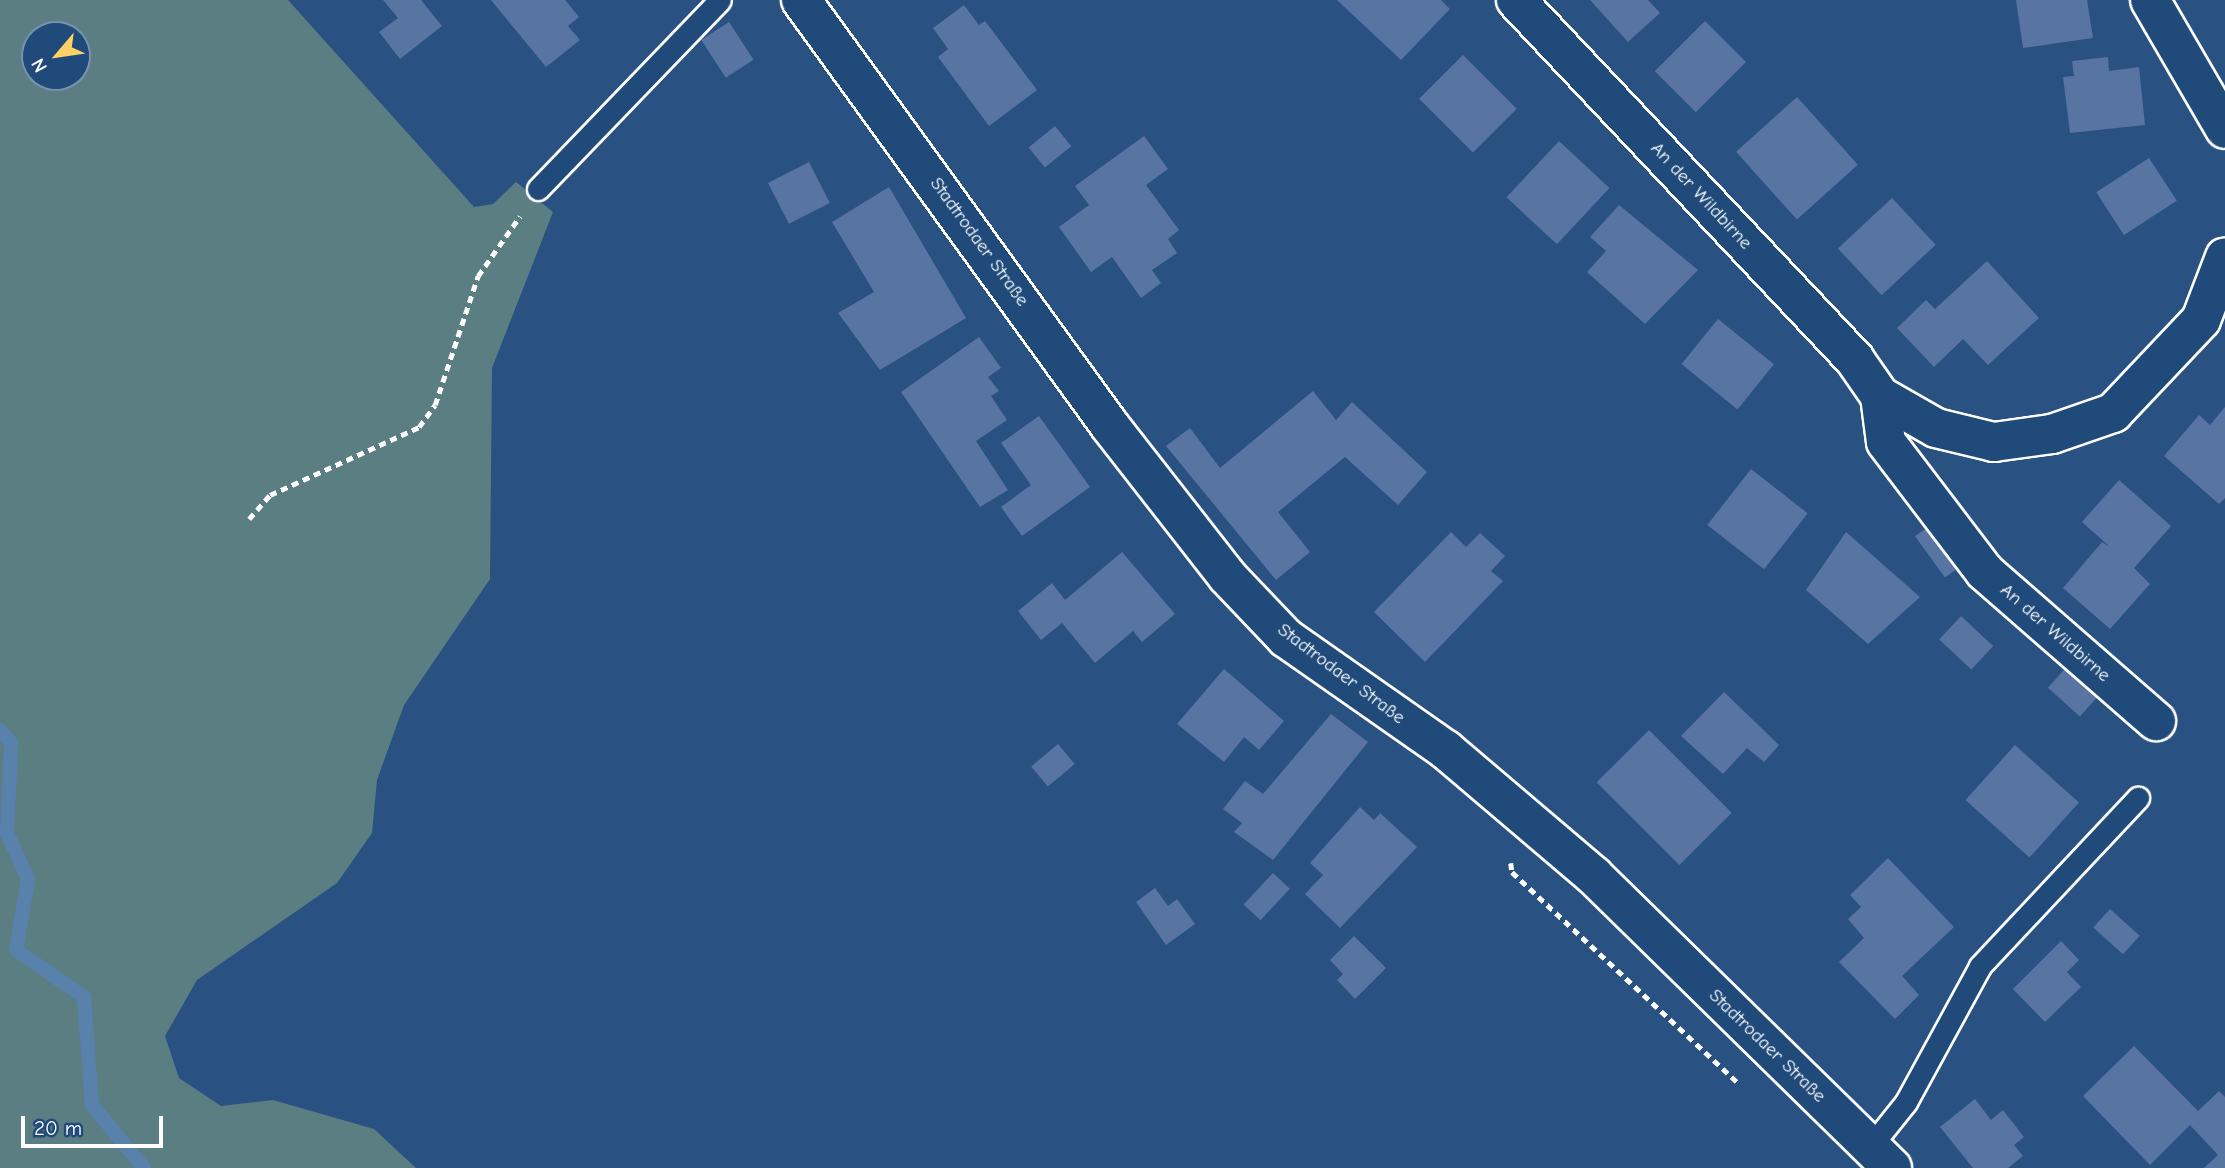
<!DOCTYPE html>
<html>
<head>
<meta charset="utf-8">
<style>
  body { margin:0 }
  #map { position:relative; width:2225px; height:1168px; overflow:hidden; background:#295181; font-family:"Comic Neue",sans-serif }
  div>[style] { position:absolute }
  .green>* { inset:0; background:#5b7e83 }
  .stream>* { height:14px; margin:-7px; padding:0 7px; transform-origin:7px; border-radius:7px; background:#5882ac }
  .building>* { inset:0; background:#5874a3; transform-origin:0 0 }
  .path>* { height:4.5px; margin-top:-2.25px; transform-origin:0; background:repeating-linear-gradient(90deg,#fff 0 7px,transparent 0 12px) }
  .roads { filter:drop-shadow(2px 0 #fff) drop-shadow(-2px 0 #fff) drop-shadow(0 2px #fff) drop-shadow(0 -2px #fff) }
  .service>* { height:21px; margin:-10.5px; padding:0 10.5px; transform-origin:10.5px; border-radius:10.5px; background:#1f4a7a }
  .minor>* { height:38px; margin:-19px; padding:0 19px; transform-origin:19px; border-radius:19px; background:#1f4a7a }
  .secondary>* { height:38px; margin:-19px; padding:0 19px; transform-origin:19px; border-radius:19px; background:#1f4a7a }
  span { translate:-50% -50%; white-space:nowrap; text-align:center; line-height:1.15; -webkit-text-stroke:6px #1f4a7a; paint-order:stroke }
  .street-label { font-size:19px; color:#fff }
  .north { position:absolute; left:21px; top:21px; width:70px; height:70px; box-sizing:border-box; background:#1f4a7a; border:2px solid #7992af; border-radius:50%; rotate:241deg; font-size:19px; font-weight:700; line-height:28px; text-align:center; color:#fff }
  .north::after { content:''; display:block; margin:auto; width:24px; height:32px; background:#ffd166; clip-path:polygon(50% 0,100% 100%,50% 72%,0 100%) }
  .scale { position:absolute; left:21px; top:1116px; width:142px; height:32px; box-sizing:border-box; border:4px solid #fff; border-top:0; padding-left:9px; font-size:21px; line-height:24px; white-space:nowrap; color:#fff; -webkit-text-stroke:5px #1f4a7a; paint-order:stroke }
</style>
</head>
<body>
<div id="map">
  <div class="green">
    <div style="clip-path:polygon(evenodd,0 0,288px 0,474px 207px,493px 204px,516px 182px,553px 212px,492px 368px,490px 579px,404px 705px,377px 780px,372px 833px,337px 883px,197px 980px,165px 1036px,179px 1078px,221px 1106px,273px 1100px,374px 1129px,416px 1168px,0 1168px,0 0,35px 35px,77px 35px,77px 77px,35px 77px,35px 35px)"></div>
  </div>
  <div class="stream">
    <div style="left:0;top:730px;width:17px;rotate:50deg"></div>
    <div style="left:11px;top:743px;width:90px;rotate:92.5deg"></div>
    <div style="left:7px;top:833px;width:51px;rotate:65.5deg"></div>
    <div style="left:28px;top:879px;width:72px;rotate:99.6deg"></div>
    <div style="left:16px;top:950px;width:83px;rotate:34.7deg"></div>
    <div style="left:84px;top:997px;width:108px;rotate:85.8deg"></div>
    <div style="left:92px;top:1105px;width:82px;rotate:50.5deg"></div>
  </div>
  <div class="building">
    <div style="clip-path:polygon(383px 0,421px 0,442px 26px,400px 59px,379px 32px,398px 18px)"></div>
    <div style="clip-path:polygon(491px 0,565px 0,579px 17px,568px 26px,580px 40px,546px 67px)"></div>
    <div style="clip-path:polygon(1337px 0,1441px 0,1450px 9px,1401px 60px)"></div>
    <div style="clip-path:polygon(1590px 0,1648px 0,1660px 13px,1628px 42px)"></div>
    <div style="clip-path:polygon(2016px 0,2087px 0,2093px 38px,2023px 48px)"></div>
    <div style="clip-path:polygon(964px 5px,979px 25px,985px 21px,1037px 90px,989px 126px,938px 57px,948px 49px,933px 28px)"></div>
    <div style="left:1705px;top:21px;width:58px;height:71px;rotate:45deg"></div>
    <div style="left:729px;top:22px;width:45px;height:33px;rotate:57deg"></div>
    <div style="left:1463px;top:55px;width:76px;height:62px;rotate:45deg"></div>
    <div style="clip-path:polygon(2108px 57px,2109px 71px,2139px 67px,2145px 125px,2070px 133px,2063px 77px,2074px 76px,2072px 61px)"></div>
    <div style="left:1797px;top:97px;width:91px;height:82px;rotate:48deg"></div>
    <div style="left:1055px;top:126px;width:26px;height:34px;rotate:51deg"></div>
    <div style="clip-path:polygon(1144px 136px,1168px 169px,1146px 185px,1179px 230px,1168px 239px,1177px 253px,1152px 270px,1161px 283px,1141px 298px,1112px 257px,1091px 272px,1059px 227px,1089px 205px,1075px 186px)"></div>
    <div style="left:1559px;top:141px;width:69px;height:77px;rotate:43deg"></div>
    <div style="left:2149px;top:158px;width:51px;height:63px;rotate:57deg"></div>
    <div style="left:809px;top:162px;width:46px;height:46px;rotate:63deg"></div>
    <div style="clip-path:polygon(889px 187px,966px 318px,880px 370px,838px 313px,874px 292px,832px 222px)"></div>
    <div style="left:1892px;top:198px;width:64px;height:74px;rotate:47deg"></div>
    <div style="clip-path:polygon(1619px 205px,1698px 270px,1645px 324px,1587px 272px,1606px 251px,1590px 237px)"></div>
    <div style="clip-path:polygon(1987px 261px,2039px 318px,1988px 365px,1963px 339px,1934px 367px,1897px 328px,1926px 300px,1935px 309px)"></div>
    <div style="left:1718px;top:319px;width:72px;height:58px;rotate:39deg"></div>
    <div style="clip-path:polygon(979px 337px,1001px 368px,988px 377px,999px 391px,991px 396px,1007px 420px,976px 441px,1008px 490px,980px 507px,901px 392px)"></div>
    <div style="clip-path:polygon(1313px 391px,1336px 420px,1352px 402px,1427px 472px,1398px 505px,1345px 457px,1278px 512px,1310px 552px,1276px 580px,1166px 446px,1190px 428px,1220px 468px)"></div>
    <div style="clip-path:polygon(2225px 407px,2225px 498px,2219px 504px,2164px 456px,2199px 415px,2210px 425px)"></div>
    <div style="clip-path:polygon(1039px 416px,1090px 487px,1022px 536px,1001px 507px,1031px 485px,1001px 443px)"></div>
    <div style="left:1751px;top:469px;width:72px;height:71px;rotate:38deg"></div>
    <div style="clip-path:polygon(2119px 480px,2171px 526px,2134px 568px,2150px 584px,2110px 629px,2063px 588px,2102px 542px,2110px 547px,2082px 522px)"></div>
    <div style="left:1932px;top:524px;width:51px;height:21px;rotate:54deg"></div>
    <div style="clip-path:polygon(1451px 532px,1466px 547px,1480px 533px,1505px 556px,1491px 571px,1503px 581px,1425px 662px,1374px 612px)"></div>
    <div style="clip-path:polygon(1846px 532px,1920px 597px,1868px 644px,1806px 590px)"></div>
    <div style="clip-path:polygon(1122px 552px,1175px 614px,1142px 642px,1133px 631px,1095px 663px,1062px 623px,1041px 640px,1018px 611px,1052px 583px,1065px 600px)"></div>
    <div style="left:1961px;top:616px;width:44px;height:32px;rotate:43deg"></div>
    <div style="left:2072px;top:661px;width:43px;height:36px;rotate:42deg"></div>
    <div style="clip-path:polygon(1224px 669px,1284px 721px,1259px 750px,1244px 737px,1224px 762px,1177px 724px)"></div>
    <div style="clip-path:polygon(1724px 692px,1779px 745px,1764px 762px,1747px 748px,1723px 774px,1681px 736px)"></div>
    <div style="clip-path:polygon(1331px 714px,1368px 742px,1273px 860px,1234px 832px,1242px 823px,1223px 809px,1245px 781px,1263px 794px)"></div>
    <div style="left:1649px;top:730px;width:117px;height:74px;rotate:45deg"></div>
    <div style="left:1058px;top:744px;width:26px;height:35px;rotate:50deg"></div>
    <div style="left:2015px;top:745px;width:86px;height:74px;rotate:42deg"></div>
    <div style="clip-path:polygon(1360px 807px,1374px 820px,1380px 813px,1417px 847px,1340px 928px,1305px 894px,1323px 875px,1310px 863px)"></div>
    <div style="clip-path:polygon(1888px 858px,1954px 927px,1902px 976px,1919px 995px,1895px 1019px,1839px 962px,1864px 938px,1848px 919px,1861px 907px,1850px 895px)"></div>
    <div style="left:1273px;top:873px;width:23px;height:43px;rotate:43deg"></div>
    <div style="clip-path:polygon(1155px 888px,1168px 906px,1177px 899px,1195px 924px,1166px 945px,1136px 902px)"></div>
    <div style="left:2110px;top:909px;width:40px;height:25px;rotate:42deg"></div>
    <div style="clip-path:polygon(1354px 936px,1386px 968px,1355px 999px,1337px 980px,1343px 974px,1330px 960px)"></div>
    <div style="clip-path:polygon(2061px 941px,2079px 960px,2067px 972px,2081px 987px,2045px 1022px,2013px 989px)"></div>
    <div style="clip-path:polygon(2134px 1046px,2198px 1111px,2219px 1091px,2225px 1097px,2225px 1168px,2204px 1168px,2218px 1155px,2190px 1125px,2150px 1165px,2083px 1096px)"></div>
    <div style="clip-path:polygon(1975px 1099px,1991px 1120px,2003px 1110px,2024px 1137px,2014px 1145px,2023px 1156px,2008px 1168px,1973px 1168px,1940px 1127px)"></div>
  </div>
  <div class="path">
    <div style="left:249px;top:519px;width:32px;rotate:-49deg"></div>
    <div style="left:270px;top:495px;width:164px;rotate:-24.5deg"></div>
    <div style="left:419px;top:427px;width:27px;rotate:-54deg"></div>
    <div style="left:435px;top:405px;width:136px;rotate:-71.6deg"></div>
    <div style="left:478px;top:276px;width:73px;rotate:-55deg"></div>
    <div style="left:1511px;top:863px;width:9px;rotate:84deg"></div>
    <div style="left:1512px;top:872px;width:308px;rotate:43deg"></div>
  </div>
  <div class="roads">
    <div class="service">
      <div style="left:538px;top:189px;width:262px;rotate:-46.1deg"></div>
      <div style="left:1870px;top:1147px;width:58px;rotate:-51.3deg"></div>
      <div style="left:1906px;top:1102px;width:155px;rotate:-61.4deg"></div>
      <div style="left:1980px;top:966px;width:231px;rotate:-46.8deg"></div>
    </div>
    <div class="minor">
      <div style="left:1516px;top:0;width:494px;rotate:46.7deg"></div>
      <div style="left:1855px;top:360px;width:44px;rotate:55.2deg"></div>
      <div style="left:1880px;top:396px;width:46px;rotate:82.6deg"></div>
      <div style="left:1886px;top:442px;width:163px;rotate:52.7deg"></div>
      <div style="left:1985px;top:572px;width:227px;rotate:41.1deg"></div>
      <div style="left:2150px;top:0;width:149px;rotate:59.8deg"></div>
      <div style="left:1880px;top:396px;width:64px;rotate:29.7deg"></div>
      <div style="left:1936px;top:428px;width:60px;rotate:13.6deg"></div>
      <div style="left:1994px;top:442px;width:59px;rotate:-7.9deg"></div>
      <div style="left:2052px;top:434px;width:65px;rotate:-19deg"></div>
      <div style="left:2113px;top:413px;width:128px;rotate:-46.6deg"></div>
      <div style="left:2201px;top:320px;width:67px;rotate:-69.1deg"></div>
    </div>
    <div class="secondary">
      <div style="left:801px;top:0;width:526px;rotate:54.04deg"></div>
      <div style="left:1110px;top:426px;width:190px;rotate:52deg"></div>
      <div style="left:1227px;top:576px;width:86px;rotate:46.4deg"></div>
      <div style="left:1286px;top:638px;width:195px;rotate:35deg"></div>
      <div style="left:1446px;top:750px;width:194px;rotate:40.4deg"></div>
      <div style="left:1594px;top:876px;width:417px;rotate:44.4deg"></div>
    </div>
  </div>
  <div class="street-label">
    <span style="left:1701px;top:196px;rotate:47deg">An der Wildbirne</span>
    <span style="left:979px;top:242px;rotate:54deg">Stadtrodaer Straße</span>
    <span style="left:2055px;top:633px;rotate:41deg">An der Wildbirne</span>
    <span style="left:1341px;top:674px;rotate:37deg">Stadtrodaer Straße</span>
    <span style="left:1767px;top:1046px;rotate:44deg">Stadtrodaer Straße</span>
  </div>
  <div class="north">N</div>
  <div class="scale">20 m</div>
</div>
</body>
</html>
